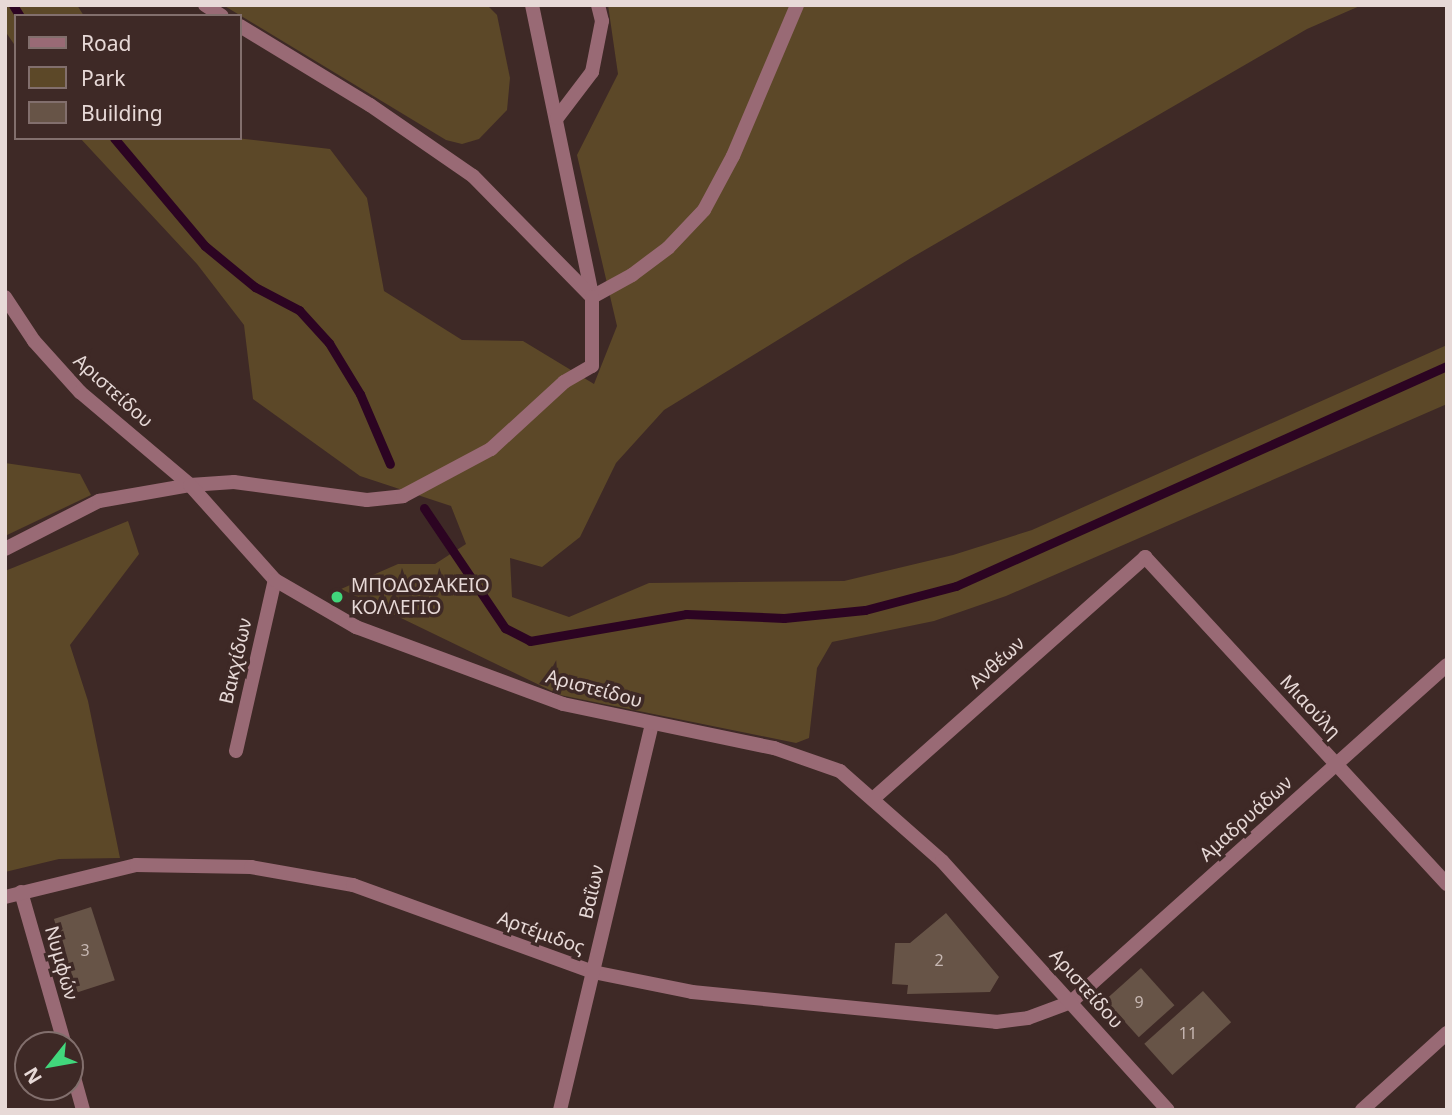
<!DOCTYPE html>
<html>
<head>
<meta charset="utf-8">
<style>
  body { margin:0 }
  #map { position:relative; width:1452px; height:1115px; overflow:hidden; background:#3e2926; font-family:"Noto Sans",sans-serif }
  div>[style] { position:absolute }
  .green>* { inset:0; background:#5c4828 }
  .stream>* { height:9px; margin:-4.5px; padding:0 4.5px; transform-origin:4.5px; border-radius:4.5px; background:#2c0422 }
  .building>* { inset:0; background:#675447; transform-origin:0 0 }
  .service>* { height:14px; margin:-7px; padding:0 7px; transform-origin:7px; border-radius:7px; background:#996a75 }
  .minor>* { height:14px; margin:-7px; padding:0 7px; transform-origin:7px; border-radius:7px; background:#996a75 }
  .tertiary>* { height:14px; margin:-7px; padding:0 7px; transform-origin:7px; border-radius:7px; background:#996a75 }
  .dots>* { width:19px; height:19px; translate:-50% -50%; box-sizing:border-box; border:4px solid #3e2926; border-radius:50% }
  span { translate:-50% -50%; white-space:nowrap; text-align:center; line-height:1.15; -webkit-text-stroke:7px #3e2926; paint-order:stroke }
  .number-label { font-size:16px; color:#c7b8b3 }
  .number-label span { -webkit-text-stroke-width:0 }
  .street-label { font-size:19px; color:#e7d9d7 }
  .poi-label { font-size:19px; color:#e7d9d7 }
  .left { translate:0 -50%; text-align:left }
  .frame { position:absolute; inset:0; border:7px solid #e7d9d7; pointer-events:none }
  .legend { position:absolute; left:14px; top:14px; width:228px; height:126px; box-sizing:border-box; background:#3e2926; border:2px solid #826f6d; margin:0; padding:9px 12px; list-style:none; font-size:21px; color:#e7d9d7 }
  .legend li { display:flex; align-items:center; gap:14px; height:35px }
  .legend b { width:35px; border:2px solid #826f6d }
  .north { position:absolute; left:14px; top:1031px; width:70px; height:70px; box-sizing:border-box; background:#3e2926; border:2px solid #826f6d; border-radius:50%; rotate:239deg; font-size:19px; font-weight:700; line-height:28px; text-align:center; color:#e7d9d7 }
  .north::after { content:''; display:block; margin:auto; width:24px; height:32px; background:#41d77c; clip-path:polygon(50% 0,100% 100%,50% 72%,0 100%) }
</style>
</head>
<body>
<div id="map">
  <div class="green">
    <div style="clip-path:polygon(5px 5px,77px 5px,84px 16px,16px 16px,16px 47px,5px 31px)"></div>
    <div style="clip-path:polygon(223px 5px,487px 5px,497px 15px,510px 78px,507px 110px,479px 139px,462px 144px,446px 140px)"></div>
    <div style="clip-path:polygon(608px 5px,1362px 5px,1307px 29px,911px 258px,664px 410px,616px 463px,580px 537px,542px 567px,510px 558px,512px 597px,569px 617px,649px 583px,844px 581px,953px 555px,1032px 530px,1447px 345px,1447px 404px,1006px 596px,934px 621px,832px 642px,817px 668px,809px 738px,796px 743px,560px 695px,341px 589px,398px 564px,435px 564px,466px 544px,451px 506px,360px 476px,253px 399px,244px 325px,197px 264px,80px 138px,236px 138px,330px 149px,367px 198px,384px 291px,462px 340px,523px 341px,594px 384px,617px 326px,577px 155px,618px 74px)"></div>
    <div style="clip-path:polygon(5px 463px,80px 474px,91px 495px,5px 536px)"></div>
    <div style="clip-path:polygon(128px 521px,139px 554px,70px 645px,88px 701px,120px 858px,59px 859px,5px 872px,5px 571px)"></div>
  </div>
  <div class="stream">
    <div style="left:13px;top:5px;width:13px;rotate:58deg"></div>
    <div style="left:114px;top:138px;width:141px;rotate:49.9deg"></div>
    <div style="left:205px;top:246px;width:65px;rotate:39.4deg"></div>
    <div style="left:255px;top:287px;width:50px;rotate:27.6deg"></div>
    <div style="left:299px;top:310px;width:45px;rotate:47.7deg"></div>
    <div style="left:329px;top:343px;width:60px;rotate:58.7deg"></div>
    <div style="left:360px;top:394px;width:76px;rotate:66.8deg"></div>
    <div style="left:424px;top:508px;width:145px;rotate:56deg"></div>
    <div style="left:505px;top:628px;width:28px;rotate:27deg"></div>
    <div style="left:530px;top:641px;width:158px;rotate:-9.8deg"></div>
    <div style="left:686px;top:614px;width:98px;rotate:2.3deg"></div>
    <div style="left:784px;top:618px;width:81px;rotate:-5.6deg"></div>
    <div style="left:865px;top:610px;width:94px;rotate:-14.8deg"></div>
    <div style="left:956px;top:586px;width:538px;rotate:-24.14deg"></div>
  </div>
  <div class="building">
    <div style="left:91px;top:907px;width:77px;height:39px;rotate:72deg"></div>
    <div style="clip-path:polygon(946px 913px,999px 977px,990px 992px,907px 994px,908px 985px,892px 984px,895px 943px,910px 943px)"></div>
    <div style="left:1141px;top:968px;width:50px;height:48px;rotate:48deg"></div>
    <div style="left:1203px;top:991px;width:42px;height:79px;rotate:48deg"></div>
  </div>
  <div class="service">
    <div style="left:205px;top:5px;width:20px;rotate:33deg"></div>
    <div style="left:532px;top:5px;width:297px;rotate:78.3deg"></div>
    <div style="left:240px;top:26px;width:152px;rotate:31.3deg"></div>
    <div style="left:370px;top:105px;width:125px;rotate:34.6deg"></div>
    <div style="left:473px;top:176px;width:170px;rotate:45.5deg"></div>
    <div style="left:557px;top:118px;width:58px;rotate:-52.7deg"></div>
    <div style="left:592px;top:72px;width:52px;rotate:-78.9deg"></div>
    <div style="left:602px;top:21px;width:16px;rotate:-104deg"></div>
    <div style="left:592px;top:297px;width:46px;rotate:-28.8deg"></div>
    <div style="left:632px;top:275px;width:45px;rotate:-36.9deg"></div>
    <div style="left:668px;top:248px;width:52px;rotate:-46.5deg"></div>
    <div style="left:704px;top:210px;width:61px;rotate:-61.8deg"></div>
    <div style="left:733px;top:156px;width:164px;rotate:-67deg"></div>
  </div>
  <div class="minor">
    <div style="left:5px;top:549px;width:106px;rotate:-27.1deg"></div>
    <div style="left:99px;top:501px;width:92px;rotate:-10deg"></div>
    <div style="left:190px;top:485px;width:44px;rotate:-3.9deg"></div>
    <div style="left:234px;top:482px;width:134px;rotate:7.7deg"></div>
    <div style="left:367px;top:500px;width:36px;rotate:-6deg"></div>
    <div style="left:403px;top:496px;width:100px;rotate:-28.1deg"></div>
    <div style="left:491px;top:449px;width:99px;rotate:-42.5deg"></div>
    <div style="left:564px;top:382px;width:32px;rotate:-30deg"></div>
    <div style="left:592px;top:366px;width:69px;rotate:-90deg"></div>
    <div style="left:236px;top:751px;width:175px;rotate:-77.2deg"></div>
    <div style="left:874px;top:798px;width:363px;rotate:-41.6deg"></div>
    <div style="left:1145px;top:557px;width:445px;rotate:47.3deg"></div>
    <div style="left:21px;top:892px;width:159px;rotate:74deg"></div>
    <div style="left:5px;top:897px;width:135px;rotate:-13.7deg"></div>
    <div style="left:136px;top:865px;width:115px;rotate:1deg"></div>
    <div style="left:251px;top:867px;width:104px;rotate:10deg"></div>
    <div style="left:353px;top:885px;width:255px;rotate:19.9deg"></div>
    <div style="left:593px;top:972px;width:101px;rotate:11.4deg"></div>
    <div style="left:692px;top:992px;width:305px;rotate:5.6deg"></div>
    <div style="left:996px;top:1022px;width:32px;rotate:-7deg"></div>
    <div style="left:1028px;top:1018px;width:46px;rotate:-20.4deg"></div>
    <div style="left:1071px;top:1002px;width:505px;rotate:-41.87deg"></div>
    <div style="left:70px;top:1063px;width:49px;rotate:74.5deg"></div>
    <div style="left:560px;top:1110px;width:397px;rotate:-76.6deg"></div>
    <div style="left:1362px;top:1110px;width:115px;rotate:-42.2deg"></div>
  </div>
  <div class="tertiary">
    <div style="left:5px;top:297px;width:53px;rotate:56.6deg"></div>
    <div style="left:34px;top:341px;width:69px;rotate:48deg"></div>
    <div style="left:80px;top:392px;width:144px;rotate:40.2deg"></div>
    <div style="left:190px;top:485px;width:127px;rotate:48.2deg"></div>
    <div style="left:275px;top:580px;width:94px;rotate:30.1deg"></div>
    <div style="left:356px;top:627px;width:221px;rotate:20.4deg"></div>
    <div style="left:563px;top:704px;width:216px;rotate:11.8deg"></div>
    <div style="left:774px;top:748px;width:70px;rotate:19.2deg"></div>
    <div style="left:840px;top:771px;width:136px;rotate:41.4deg"></div>
    <div style="left:942px;top:861px;width:336px;rotate:47.8deg"></div>
  </div>
  <div class="dots">
    <div style="left:337px;top:597px;background:#41d77c"></div>
  </div>
  <div class="number-label">
    <span style="left:85px;top:950px">3</span>
    <span style="left:939px;top:960px">2</span>
    <span style="left:1139px;top:1002px">9</span>
    <span style="left:1188px;top:1033px">11</span>
  </div>
  <div class="street-label">
    <span style="left:113px;top:391px;rotate:42deg">Αριστείδου</span>
    <span style="left:236px;top:661px;rotate:-77deg">Βακχίδων</span>
    <span style="left:997px;top:663px;rotate:-42deg">Ανθέων</span>
    <span style="left:594px;top:689px;rotate:15deg">Αριστείδου</span>
    <span style="left:1310px;top:707px;rotate:47deg">Μιαούλη</span>
    <span style="left:1246px;top:819px;rotate:-42deg">Αμαδρυάδων</span>
    <span style="left:592px;top:892px;rotate:-77deg">Βαΐων</span>
    <span style="left:541px;top:933px;rotate:20deg">Αρτέμιδος</span>
    <span style="left:61px;top:963px;rotate:74deg">Νυμφών</span>
    <span style="left:1086px;top:989px;rotate:48deg">Αριστείδου</span>
  </div>
  <div class="poi-label">
    <span class="left" style="left:351px;top:597px">ΜΠΟΔΟΣΑΚΕΙΟ<br>ΚΟΛΛΕΓΙΟ</span>
  </div>
  <div class="frame"></div>
  <ul class="legend">
  <li><b style="height:9px;background:#996a75"></b>Road</li>
  <li><b style="height:19px;background:#5c4828"></b>Park</li>
  <li><b style="height:19px;background:#675447"></b>Building</li>
  </ul>
  <div class="north">N</div>
</div>
</body>
</html>
